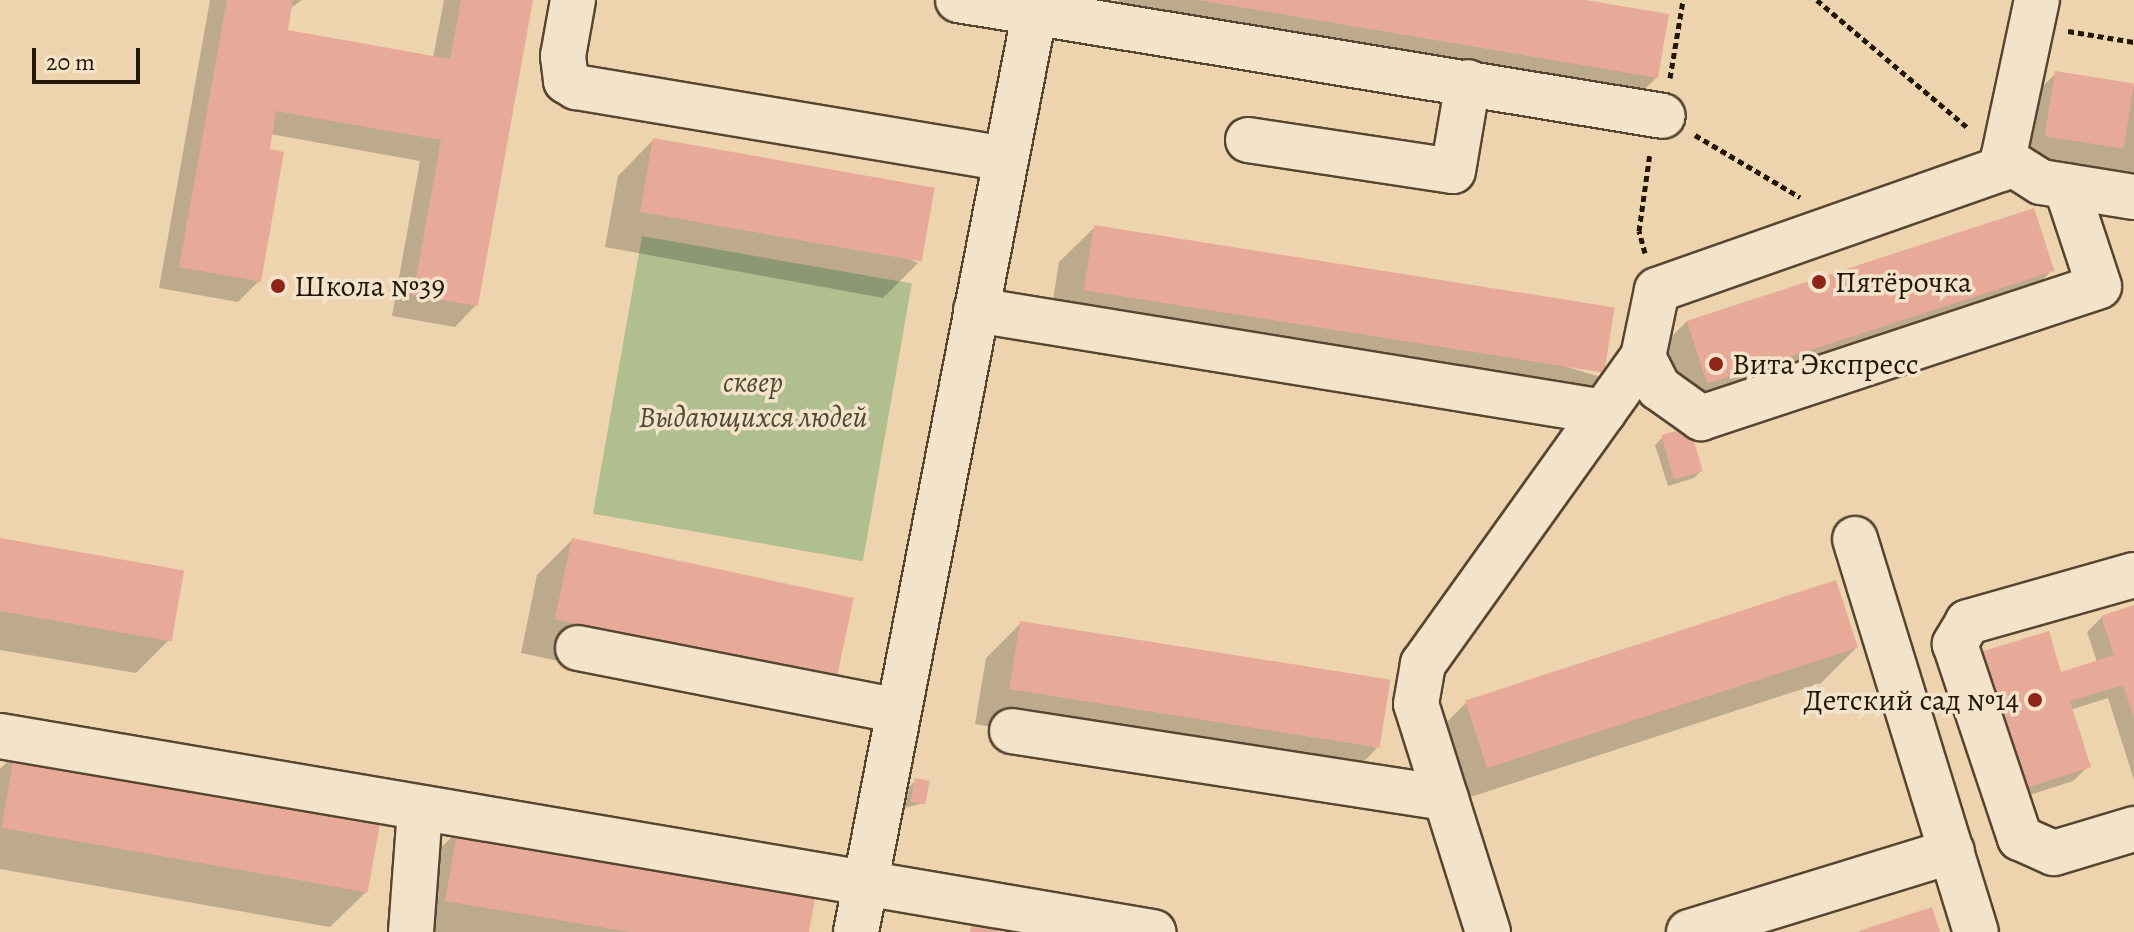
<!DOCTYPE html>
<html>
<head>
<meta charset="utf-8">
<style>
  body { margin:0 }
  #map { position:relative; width:2134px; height:932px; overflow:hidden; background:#edd4ae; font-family:Alegreya,serif }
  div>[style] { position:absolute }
  .green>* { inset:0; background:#b1be90; transform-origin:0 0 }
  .shadow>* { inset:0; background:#0003 }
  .building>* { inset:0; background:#e8aa98; transform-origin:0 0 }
  .path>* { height:5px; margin-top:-2.5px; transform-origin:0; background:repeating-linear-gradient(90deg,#231707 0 6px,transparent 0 10px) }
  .roads { filter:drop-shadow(2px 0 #564631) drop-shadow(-2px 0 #564631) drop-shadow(0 2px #564631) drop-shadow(0 -2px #564631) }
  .minor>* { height:44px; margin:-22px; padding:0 22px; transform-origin:22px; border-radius:22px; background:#f3e3ca }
  .dots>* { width:22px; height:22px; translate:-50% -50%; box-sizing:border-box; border:4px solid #f3e3ca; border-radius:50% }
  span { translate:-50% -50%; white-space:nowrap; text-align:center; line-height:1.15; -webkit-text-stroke:7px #f3e3ca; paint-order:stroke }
  .poi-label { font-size:30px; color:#231707 }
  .left { translate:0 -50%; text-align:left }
  .right { translate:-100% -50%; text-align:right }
  .park-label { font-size:30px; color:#4e4930; font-style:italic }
  .scale { position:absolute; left:32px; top:48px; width:108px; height:36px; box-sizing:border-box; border:4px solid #231707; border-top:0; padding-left:10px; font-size:24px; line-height:28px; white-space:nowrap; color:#231707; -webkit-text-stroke:6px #f3e3ca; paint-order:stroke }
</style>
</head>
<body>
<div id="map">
  <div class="green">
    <div style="left:642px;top:236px;width:274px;height:282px;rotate:10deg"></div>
  </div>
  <div class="shadow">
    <div style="clip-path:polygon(210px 0,302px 0,289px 9px,285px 32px,433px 58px,444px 0,531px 0,476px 305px,455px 327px,392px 316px,420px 161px,270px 134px,259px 281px,238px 302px,159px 288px)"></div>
    <div style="clip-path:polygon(1118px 0,1574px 0,1657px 77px,1621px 112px,1114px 28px)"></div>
    <div style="clip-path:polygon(2056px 73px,2134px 86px,2134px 191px,2011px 171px,2021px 108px)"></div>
    <div style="clip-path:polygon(653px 140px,918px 263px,883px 298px,605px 247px,618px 176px)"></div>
    <div style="clip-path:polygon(1095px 227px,1601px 377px,1566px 412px,1049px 325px,1059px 262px)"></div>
    <div style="clip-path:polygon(2052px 270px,2017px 306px,1671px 415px,1652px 356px,1687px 321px)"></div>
    <div style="clip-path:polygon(1662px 438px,1701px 471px,1694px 478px,1668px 486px,1655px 445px)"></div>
    <div style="clip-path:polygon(0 540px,171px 638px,136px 673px,0 650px)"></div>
    <div style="clip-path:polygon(572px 540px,800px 712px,521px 653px,537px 575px)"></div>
    <div style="clip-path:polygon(2134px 607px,2134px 780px,2108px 698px,2070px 710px,2088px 767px,2073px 781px,2005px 803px,2060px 674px,2097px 662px,2087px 632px,2102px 617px)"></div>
    <div style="clip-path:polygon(1021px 623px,1377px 748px,1342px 784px,975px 724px,986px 658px)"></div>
    <div style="clip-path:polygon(1856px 648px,1821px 683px,1452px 803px,1431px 738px,1466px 703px)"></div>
    <div style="clip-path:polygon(16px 753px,366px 892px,330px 927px,0 869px,0 769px)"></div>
    <div style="clip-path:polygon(916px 780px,924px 803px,905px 808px,909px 787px)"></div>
    <div style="clip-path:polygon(459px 830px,807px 932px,412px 932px,423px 865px)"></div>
  </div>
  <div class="building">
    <div style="clip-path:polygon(227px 0,293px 0,288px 30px,450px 59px,461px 0,533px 0,478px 306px,413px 295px,441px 140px,276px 111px,270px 149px,284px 152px,261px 282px,179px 267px)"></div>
    <div style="clip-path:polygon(1198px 0,1586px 0,1669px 14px,1658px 78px)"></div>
    <div style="left:2055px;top:71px;width:80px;height:66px;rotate:9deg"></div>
    <div style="left:653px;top:138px;width:286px;height:75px;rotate:10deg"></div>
    <div style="left:2034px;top:208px;width:66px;height:365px;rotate:72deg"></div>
    <div style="left:1094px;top:225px;width:527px;height:66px;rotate:9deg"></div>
    <div style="left:1690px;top:427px;width:46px;height:30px;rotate:74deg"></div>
    <div style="left:0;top:538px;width:187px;height:72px;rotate:10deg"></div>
    <div style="left:572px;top:538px;width:288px;height:83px;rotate:12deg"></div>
    <div style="left:1836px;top:580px;width:71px;height:390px;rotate:72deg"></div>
    <div style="clip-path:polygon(2134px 605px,2134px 718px,2123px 685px,2070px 701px,2091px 767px,2020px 790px,1977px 653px,2049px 631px,2061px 672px,2114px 655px,2101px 616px)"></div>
    <div style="left:1020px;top:621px;width:375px;height:69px;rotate:9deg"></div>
    <div style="left:15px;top:751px;width:372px;height:78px;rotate:10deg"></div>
    <div style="left:915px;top:778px;width:15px;height:24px;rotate:11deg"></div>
    <div style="clip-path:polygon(458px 827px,817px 887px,809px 932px,630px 932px,445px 901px)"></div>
    <div style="clip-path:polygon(1932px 907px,1940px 932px,1859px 932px,1859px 931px)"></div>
    <div style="clip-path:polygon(971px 926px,998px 930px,998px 932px,970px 932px)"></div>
  </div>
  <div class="path">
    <div style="left:1817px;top:0;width:199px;rotate:40.3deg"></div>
    <div style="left:2068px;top:31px;width:67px;rotate:9.5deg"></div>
    <div style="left:1670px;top:78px;width:79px;rotate:-80.5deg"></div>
    <div style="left:1695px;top:135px;width:122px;rotate:30.6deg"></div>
    <div style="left:1645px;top:253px;width:23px;rotate:-105deg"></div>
    <div style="left:1639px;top:231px;width:79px;rotate:-82deg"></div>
  </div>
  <div class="roads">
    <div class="minor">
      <div style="left:573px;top:0;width:57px;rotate:100.1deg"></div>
      <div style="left:563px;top:56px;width:25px;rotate:83deg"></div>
      <div style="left:566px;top:81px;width:12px;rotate:31deg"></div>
      <div style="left:576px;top:87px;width:436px;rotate:9.5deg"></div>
      <div style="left:958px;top:0;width:714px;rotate:9.34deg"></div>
      <div style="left:1248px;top:140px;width:207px;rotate:8.6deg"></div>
      <div style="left:1453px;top:171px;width:90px;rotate:-80.4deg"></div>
      <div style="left:2003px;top:158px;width:45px;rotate:32.3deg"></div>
      <div style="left:2041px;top:182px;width:94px;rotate:9.2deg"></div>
      <div style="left:976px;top:310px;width:636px;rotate:9.23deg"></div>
      <div style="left:1643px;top:357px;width:35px;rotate:63deg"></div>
      <div style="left:1659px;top:388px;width:52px;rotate:35.5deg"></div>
      <div style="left:1701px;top:418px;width:419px;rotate:-18.3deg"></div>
      <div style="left:2099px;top:286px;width:105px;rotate:-108.3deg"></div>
      <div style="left:1855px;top:539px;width:411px;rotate:72.9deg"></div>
      <div style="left:2134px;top:575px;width:173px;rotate:164.2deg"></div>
      <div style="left:1968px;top:622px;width:26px;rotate:121deg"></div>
      <div style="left:1955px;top:644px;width:205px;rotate:71.5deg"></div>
      <div style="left:2020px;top:838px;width:37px;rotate:24deg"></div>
      <div style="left:2054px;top:853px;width:84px;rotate:-16.7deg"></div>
      <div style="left:578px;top:648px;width:326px;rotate:11.1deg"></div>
      <div style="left:1012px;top:731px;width:439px;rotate:8.8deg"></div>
      <div style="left:0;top:736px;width:1170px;rotate:9.65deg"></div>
      <div style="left:411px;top:932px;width:123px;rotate:-85.8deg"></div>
      <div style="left:856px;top:932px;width:949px;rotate:-79.01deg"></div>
      <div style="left:1488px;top:932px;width:239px;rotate:-107.5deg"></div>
      <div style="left:1416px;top:704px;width:41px;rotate:-80.1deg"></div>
      <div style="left:1423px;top:664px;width:378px;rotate:-54.4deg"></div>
      <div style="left:1643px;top:357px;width:68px;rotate:-78.2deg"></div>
      <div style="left:1657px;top:290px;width:365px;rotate:-19.4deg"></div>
      <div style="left:2001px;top:169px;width:173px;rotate:-78deg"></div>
      <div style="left:1689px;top:932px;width:275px;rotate:-17.1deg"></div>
    </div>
  </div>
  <div class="dots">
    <div style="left:1819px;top:282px;background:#8f2418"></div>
    <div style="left:278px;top:286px;background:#8f2418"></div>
    <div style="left:1716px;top:364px;background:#8f2418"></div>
    <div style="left:2035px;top:700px;background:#8f2418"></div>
  </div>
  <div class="poi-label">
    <span class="left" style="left:1835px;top:282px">Пятёрочка</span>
    <span class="left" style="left:294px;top:286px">Школа №39</span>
    <span class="left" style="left:1732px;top:364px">Вита Экспресс</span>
    <span class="right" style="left:2019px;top:700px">Детский сад №14</span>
  </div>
  <div class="park-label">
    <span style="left:753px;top:399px">сквер<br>Выдающихся людей</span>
  </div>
  <div class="scale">20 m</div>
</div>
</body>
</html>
